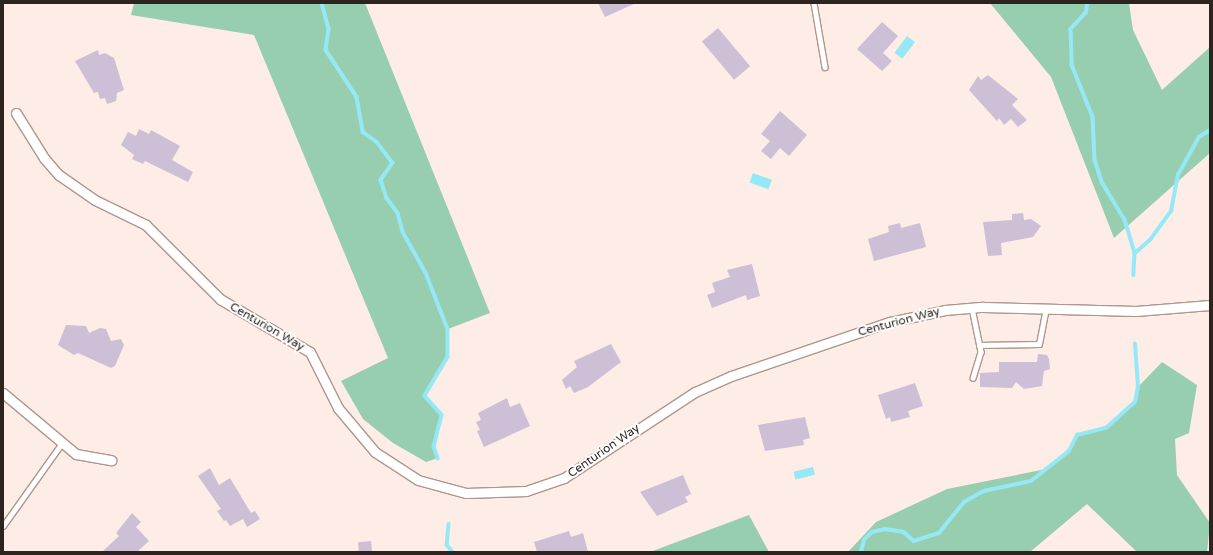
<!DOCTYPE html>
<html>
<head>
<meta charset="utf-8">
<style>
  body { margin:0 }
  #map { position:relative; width:1213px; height:555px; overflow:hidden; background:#fdede6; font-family:"Varela Round",sans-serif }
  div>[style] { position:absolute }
  .green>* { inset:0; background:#98ceb0 }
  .water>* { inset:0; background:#95e9f7; transform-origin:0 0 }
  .stream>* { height:3.5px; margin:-1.75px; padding:0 1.75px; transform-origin:1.75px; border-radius:1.75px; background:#95e9f7 }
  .building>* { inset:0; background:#cdbfd5; transform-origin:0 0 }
  .roads { filter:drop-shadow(1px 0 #ae978b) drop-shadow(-1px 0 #ae978b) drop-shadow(0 1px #ae978b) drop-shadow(0 -1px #ae978b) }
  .service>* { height:4.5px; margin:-2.25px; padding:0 2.25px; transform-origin:2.25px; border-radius:2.25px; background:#fff }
  .minor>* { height:9px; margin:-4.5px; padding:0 4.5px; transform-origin:4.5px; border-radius:4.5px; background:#fff }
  span { translate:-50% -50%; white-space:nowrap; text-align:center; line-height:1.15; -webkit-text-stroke:4px #fff; paint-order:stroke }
  .street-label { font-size:12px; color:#2d241f }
  .frame { position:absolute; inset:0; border:4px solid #2d241f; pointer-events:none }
</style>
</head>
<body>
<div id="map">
  <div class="green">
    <div style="clip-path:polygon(134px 3px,365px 3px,490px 313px,448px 329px,448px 357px,426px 396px,442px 415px,434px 446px,438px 458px,426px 462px,393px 443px,363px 419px,341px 381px,388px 358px,254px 35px,131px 15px)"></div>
    <div style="clip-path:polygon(990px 3px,1129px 3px,1133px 30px,1162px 90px,1210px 47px,1210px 153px,1114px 238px,1051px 77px)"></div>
    <div style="clip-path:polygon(1162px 362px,1197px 385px,1189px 433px,1175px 439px,1177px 475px,1210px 523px,1207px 552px,1137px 552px,1087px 504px,1030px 552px,848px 552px,876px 522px,947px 489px,1046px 469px,1069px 451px,1077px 435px,1106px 428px,1119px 418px,1135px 402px,1138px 387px)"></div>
    <div style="clip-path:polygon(749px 515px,769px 552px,650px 552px)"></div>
  </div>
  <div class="water">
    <div style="left:907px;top:36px;width:10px;height:21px;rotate:37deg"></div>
    <div style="left:753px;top:173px;width:20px;height:10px;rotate:20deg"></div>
    <div style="left:813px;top:467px;width:8px;height:20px;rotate:76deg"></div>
  </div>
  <div class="stream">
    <div style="left:322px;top:3px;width:27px;rotate:75deg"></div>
    <div style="left:329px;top:29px;width:21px;rotate:98deg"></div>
    <div style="left:326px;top:50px;width:56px;rotate:56.6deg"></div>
    <div style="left:357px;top:97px;width:36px;rotate:80deg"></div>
    <div style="left:363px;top:132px;width:17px;rotate:36deg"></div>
    <div style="left:377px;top:142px;width:26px;rotate:53deg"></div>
    <div style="left:393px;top:163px;width:21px;rotate:125deg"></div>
    <div style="left:381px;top:180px;width:19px;rotate:72deg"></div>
    <div style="left:387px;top:198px;width:19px;rotate:54deg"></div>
    <div style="left:398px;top:213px;width:20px;rotate:75deg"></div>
    <div style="left:403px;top:232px;width:47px;rotate:60.7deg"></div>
    <div style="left:426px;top:273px;width:60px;rotate:68.6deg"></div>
    <div style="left:448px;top:329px;width:28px;rotate:90deg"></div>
    <div style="left:448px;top:357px;width:45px;rotate:120.5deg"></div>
    <div style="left:425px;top:396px;width:25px;rotate:48deg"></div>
    <div style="left:442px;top:415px;width:32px;rotate:104deg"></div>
    <div style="left:434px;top:446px;width:13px;rotate:72deg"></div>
    <div style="left:1088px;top:3px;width:10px;rotate:101deg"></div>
    <div style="left:1086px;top:13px;width:22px;rotate:133deg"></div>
    <div style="left:1071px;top:29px;width:36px;rotate:88deg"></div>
    <div style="left:1072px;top:65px;width:56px;rotate:68deg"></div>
    <div style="left:1093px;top:117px;width:43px;rotate:87.3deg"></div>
    <div style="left:1095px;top:160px;width:23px;rotate:72deg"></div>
    <div style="left:1102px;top:182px;width:44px;rotate:58.8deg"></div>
    <div style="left:1125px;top:220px;width:34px;rotate:73deg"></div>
    <div style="left:1135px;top:253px;width:22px;rotate:93deg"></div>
    <div style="left:1135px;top:253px;width:20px;rotate:-41deg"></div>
    <div style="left:1150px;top:240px;width:36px;rotate:-54deg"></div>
    <div style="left:1171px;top:211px;width:37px;rotate:-79deg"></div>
    <div style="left:1178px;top:175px;width:43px;rotate:-61.1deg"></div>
    <div style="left:1199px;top:137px;width:13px;rotate:-32deg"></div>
    <div style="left:449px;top:524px;width:21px;rotate:95deg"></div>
    <div style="left:447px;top:545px;width:9px;rotate:49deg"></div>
    <div style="left:861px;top:552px;width:12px;rotate:-76deg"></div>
    <div style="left:864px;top:540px;width:11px;rotate:-45deg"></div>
    <div style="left:872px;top:532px;width:13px;rotate:-13deg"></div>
    <div style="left:885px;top:529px;width:19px;rotate:9deg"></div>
    <div style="left:904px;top:532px;width:13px;rotate:42deg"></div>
    <div style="left:914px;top:541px;width:26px;rotate:-18deg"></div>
    <div style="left:939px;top:533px;width:40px;rotate:-51deg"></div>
    <div style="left:964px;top:502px;width:23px;rotate:-29deg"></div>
    <div style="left:984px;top:491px;width:48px;rotate:-12deg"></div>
    <div style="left:1031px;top:481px;width:48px;rotate:-38.3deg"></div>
    <div style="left:1069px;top:451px;width:18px;rotate:-63deg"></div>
    <div style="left:1077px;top:435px;width:30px;rotate:-14deg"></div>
    <div style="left:1106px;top:428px;width:39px;rotate:-42deg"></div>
    <div style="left:1135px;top:402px;width:15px;rotate:-79deg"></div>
    <div style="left:1138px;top:387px;width:43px;rotate:-94deg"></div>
  </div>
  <div class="building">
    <div style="clip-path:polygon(598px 3px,636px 3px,605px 17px)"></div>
    <div style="clip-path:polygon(882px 22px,898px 36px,883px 53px,892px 61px,882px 71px,857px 49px)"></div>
    <div style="left:718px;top:28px;width:50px;height:21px;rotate:50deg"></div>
    <div style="clip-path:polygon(98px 50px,99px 55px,105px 53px,114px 58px,124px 90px,117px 93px,116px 101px,107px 104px,105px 98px,100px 99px,98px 92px,94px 93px,75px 61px)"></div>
    <div style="clip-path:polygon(988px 75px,1018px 99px,1012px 105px,1027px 120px,1018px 127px,1011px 119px,1004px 125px,999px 118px,997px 121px,969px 90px,978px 76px,981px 80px)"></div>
    <div style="clip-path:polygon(780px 111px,807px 135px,789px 156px,780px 148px,771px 159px,761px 151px,770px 141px,761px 134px)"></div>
    <div style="clip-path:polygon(139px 129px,149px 134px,151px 130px,180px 146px,172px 160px,193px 172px,188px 182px,145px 161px,143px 164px,132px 159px,134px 155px,121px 145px,128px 132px,136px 136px)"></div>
    <div style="clip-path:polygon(1023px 213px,1024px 220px,1031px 219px,1041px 226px,1033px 237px,1001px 243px,1002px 255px,988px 256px,983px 222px,1012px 220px,1012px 214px)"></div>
    <div style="clip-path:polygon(900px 223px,901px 228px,920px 223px,926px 247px,874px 261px,868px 239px,889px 232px,888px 226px)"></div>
    <div style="clip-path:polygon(752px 264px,760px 296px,747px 300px,746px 295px,712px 308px,707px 295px,715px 292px,712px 283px,730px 277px,727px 270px)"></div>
    <div style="clip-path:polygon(66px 325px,86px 326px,89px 333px,100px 328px,106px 329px,111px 341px,121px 339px,124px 345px,115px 366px,111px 368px,78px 353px,74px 355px,58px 345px)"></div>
    <div style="clip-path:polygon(611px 344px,621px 362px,588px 387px,574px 393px,570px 386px,566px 389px,562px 380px,577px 367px,574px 361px)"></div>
    <div style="clip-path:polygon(1038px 354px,1047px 355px,1049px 359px,1050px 369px,1044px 371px,1042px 386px,1024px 389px,1016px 382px,1012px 388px,980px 387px,980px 373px,999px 372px,999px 362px,1037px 362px)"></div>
    <div style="clip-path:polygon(915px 383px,923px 406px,908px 411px,910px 417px,891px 422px,890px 417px,886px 419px,878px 395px)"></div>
    <div style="clip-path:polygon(507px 398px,510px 407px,520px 403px,530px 426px,484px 447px,477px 431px,480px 430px,476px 422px,481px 420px,478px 413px)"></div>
    <div style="clip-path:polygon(805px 417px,810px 438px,803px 440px,804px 445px,765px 451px,758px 425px)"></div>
    <div style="clip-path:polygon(210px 468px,219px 485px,230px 478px,251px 513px,255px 511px,260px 519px,247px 527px,243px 519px,230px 526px,226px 520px,224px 521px,217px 511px,221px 509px,198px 476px)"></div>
    <div style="clip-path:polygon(683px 475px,691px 494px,685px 497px,688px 502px,657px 516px,640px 492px)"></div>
    <div style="clip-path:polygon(132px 513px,141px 522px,136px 527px,149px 541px,137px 552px,102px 552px,119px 536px,116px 533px)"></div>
    <div style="clip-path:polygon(569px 531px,571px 537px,583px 533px,588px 552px,537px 552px,534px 542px)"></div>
    <div style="left:371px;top:541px;width:11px;height:13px;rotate:85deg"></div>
  </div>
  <div class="roads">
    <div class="service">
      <div style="left:814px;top:3px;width:65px;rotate:80.2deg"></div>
      <div style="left:972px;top:308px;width:45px;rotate:78.4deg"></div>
      <div style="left:981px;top:352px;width:27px;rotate:107deg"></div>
      <div style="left:979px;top:345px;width:60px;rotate:-1deg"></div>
      <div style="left:1039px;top:344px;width:36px;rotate:-79deg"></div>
      <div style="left:3px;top:526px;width:102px;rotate:-54.6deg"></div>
    </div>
    <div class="minor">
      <div style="left:16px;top:113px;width:53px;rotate:58.1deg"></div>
      <div style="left:44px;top:158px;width:23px;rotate:49deg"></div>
      <div style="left:59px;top:175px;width:44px;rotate:34.8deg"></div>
      <div style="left:95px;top:200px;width:57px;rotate:26.1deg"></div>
      <div style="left:146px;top:225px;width:105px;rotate:45deg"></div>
      <div style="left:220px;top:299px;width:104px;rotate:30.5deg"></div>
      <div style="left:310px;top:352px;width:63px;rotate:63.4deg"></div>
      <div style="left:338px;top:408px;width:57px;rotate:49.9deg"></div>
      <div style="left:375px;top:452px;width:51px;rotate:33.1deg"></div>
      <div style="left:418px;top:480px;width:50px;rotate:15.2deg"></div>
      <div style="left:466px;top:493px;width:60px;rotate:-1.9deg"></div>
      <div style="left:526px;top:491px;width:40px;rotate:-18.9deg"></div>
      <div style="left:564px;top:478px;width:157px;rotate:-33.3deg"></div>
      <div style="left:695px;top:392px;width:39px;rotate:-24deg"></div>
      <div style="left:731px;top:376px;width:168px;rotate:-18.8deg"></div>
      <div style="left:890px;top:322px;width:56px;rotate:-12.3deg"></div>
      <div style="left:945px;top:310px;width:38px;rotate:-5deg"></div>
      <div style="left:983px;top:307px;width:153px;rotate:1.5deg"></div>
      <div style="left:1136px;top:311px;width:74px;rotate:-4.6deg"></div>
      <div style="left:3px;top:393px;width:95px;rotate:39.9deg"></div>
      <div style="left:76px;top:454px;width:36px;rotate:10deg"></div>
    </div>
  </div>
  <div class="street-label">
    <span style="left:899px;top:322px;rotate:-15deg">Centurion Way</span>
    <span style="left:267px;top:327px;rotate:30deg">Centurion Way</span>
    <span style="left:604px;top:451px;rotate:-35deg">Centurion Way</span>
  </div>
  <div class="frame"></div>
</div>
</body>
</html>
